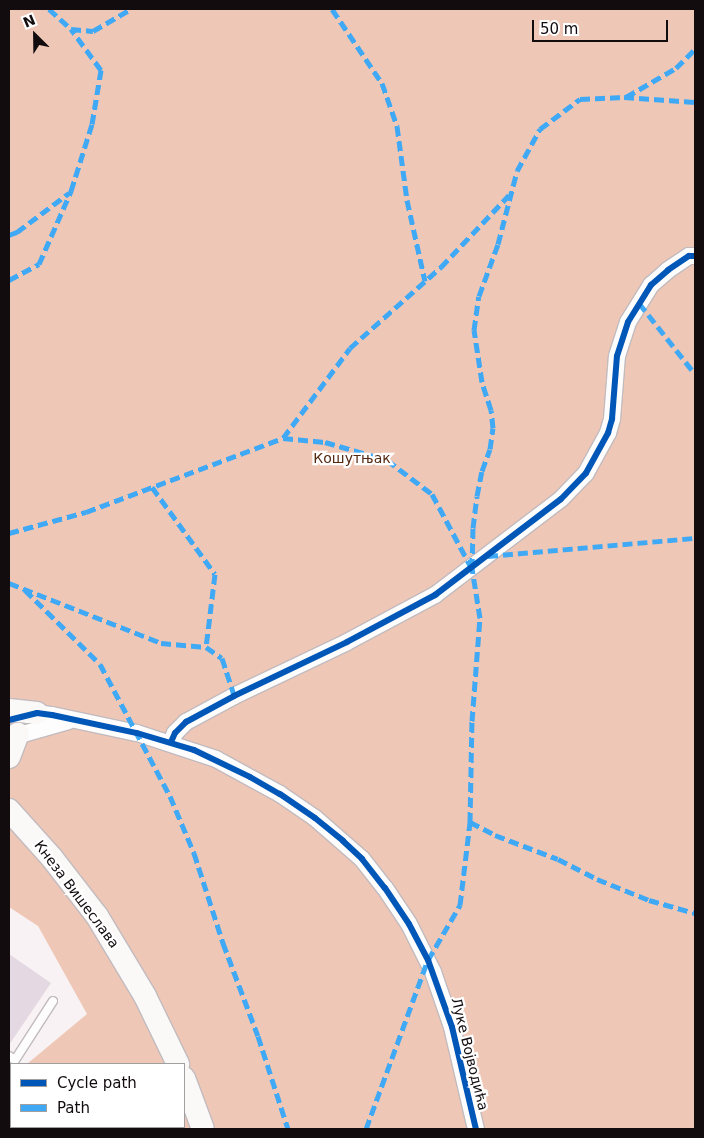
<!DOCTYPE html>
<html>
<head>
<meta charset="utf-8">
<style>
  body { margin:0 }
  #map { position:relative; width:704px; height:1138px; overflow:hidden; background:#f8f2f4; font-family:"DejaVu Sans",sans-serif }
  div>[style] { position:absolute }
  .forest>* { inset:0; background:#efc7b6 }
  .building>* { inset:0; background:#e4d9e2 }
  .roads { filter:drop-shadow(1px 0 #c2bbbe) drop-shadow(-1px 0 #c2bbbe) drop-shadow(0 1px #c2bbbe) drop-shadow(0 -1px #c2bbbe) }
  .lane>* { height:8px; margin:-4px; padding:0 4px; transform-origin:4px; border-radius:4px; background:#fefdfd }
  .street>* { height:16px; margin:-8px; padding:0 8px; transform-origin:8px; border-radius:8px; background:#fefdfd }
  .secondary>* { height:22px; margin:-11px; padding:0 11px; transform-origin:11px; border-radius:11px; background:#fbf8f8 }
  .quiet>* { height:5px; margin-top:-2.5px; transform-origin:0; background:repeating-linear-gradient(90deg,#3fa9f5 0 10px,transparent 0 15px) }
  .cycleway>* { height:6px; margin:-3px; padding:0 3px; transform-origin:3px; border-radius:3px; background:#0057b8 }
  span { translate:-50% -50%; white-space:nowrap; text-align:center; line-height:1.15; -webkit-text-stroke:4.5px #fff; paint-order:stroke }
  .park-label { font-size:14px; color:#542911 }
  .street-label { font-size:14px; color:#130c0f }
  .frame { position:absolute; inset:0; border:10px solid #130c0f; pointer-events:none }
  .legend { position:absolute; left:10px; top:1063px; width:175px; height:65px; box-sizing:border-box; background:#fff; border:1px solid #a19e9f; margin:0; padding:6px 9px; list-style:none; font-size:15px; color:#130c0f }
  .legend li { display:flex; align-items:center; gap:10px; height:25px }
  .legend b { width:25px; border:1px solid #a19e9f }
  .north { position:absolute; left:10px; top:10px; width:50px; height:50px; -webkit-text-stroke:4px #fff; paint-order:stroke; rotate:337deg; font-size:14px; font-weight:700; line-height:20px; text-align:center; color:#130c0f }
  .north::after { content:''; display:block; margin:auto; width:18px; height:22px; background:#130c0f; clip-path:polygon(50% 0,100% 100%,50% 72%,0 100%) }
  .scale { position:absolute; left:532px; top:20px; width:136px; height:22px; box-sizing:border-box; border:2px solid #130c0f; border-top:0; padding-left:6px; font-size:15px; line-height:18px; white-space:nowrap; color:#130c0f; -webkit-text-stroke:4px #fff; paint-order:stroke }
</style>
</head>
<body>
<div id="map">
  <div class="forest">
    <div style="clip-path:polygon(9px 9px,695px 9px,695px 1129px,9px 1129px,9px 1080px,11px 1077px,11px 1127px,184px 1127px,184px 1064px,27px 1064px,87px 1014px,38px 926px,9px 907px)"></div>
  </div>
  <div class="building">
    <div style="clip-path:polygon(9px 954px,51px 983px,9px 1045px)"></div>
  </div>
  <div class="roads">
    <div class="lane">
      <div style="left:9px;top:1056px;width:7px;rotate:34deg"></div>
      <div style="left:15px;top:1060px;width:70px;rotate:-57.2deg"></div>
    </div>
    <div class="street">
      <div style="left:28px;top:715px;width:9px;rotate:-13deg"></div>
      <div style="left:37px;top:713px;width:15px;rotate:8deg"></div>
      <div style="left:52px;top:715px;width:87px;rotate:12deg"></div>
      <div style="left:137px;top:733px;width:83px;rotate:18.2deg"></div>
      <div style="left:216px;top:759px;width:73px;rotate:28.7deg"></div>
      <div style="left:280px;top:794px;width:42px;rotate:34.4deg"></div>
      <div style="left:315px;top:818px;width:62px;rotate:41.1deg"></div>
      <div style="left:362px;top:859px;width:37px;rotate:52deg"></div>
      <div style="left:385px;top:888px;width:43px;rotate:56.3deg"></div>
      <div style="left:409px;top:924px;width:54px;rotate:63.4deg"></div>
      <div style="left:433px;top:972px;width:58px;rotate:70.9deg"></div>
      <div style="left:452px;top:1027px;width:105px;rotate:76.8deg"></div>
      <div style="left:9px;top:738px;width:62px;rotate:-15.8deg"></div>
      <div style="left:171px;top:742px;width:10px;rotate:-66deg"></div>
      <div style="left:175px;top:733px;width:16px;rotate:-45deg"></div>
      <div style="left:186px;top:722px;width:55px;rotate:-28.4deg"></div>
      <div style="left:234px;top:696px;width:125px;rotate:-25.5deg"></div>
      <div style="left:347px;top:642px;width:100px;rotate:-28.1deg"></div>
      <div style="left:435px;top:595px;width:158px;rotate:-37.3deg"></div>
      <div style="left:561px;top:499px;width:36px;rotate:-46deg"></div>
      <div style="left:586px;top:473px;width:46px;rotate:-61.2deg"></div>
      <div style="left:608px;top:433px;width:15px;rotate:-74deg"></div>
      <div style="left:612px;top:419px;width:63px;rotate:-85.5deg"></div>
      <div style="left:617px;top:356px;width:36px;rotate:-72deg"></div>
      <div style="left:628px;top:322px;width:44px;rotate:-58.1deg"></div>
      <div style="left:651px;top:285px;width:23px;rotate:-41deg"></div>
      <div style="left:668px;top:270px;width:25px;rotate:-34deg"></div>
      <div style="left:689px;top:256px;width:6px"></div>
    </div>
    <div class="secondary">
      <div style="left:9px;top:710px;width:28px;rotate:6deg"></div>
      <div style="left:9px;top:757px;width:25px;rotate:-69deg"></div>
      <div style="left:9px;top:810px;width:64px;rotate:48.1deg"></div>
      <div style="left:52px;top:858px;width:73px;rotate:52.2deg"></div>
      <div style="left:97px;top:916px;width:93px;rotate:59deg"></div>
      <div style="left:145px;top:996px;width:76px;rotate:64.1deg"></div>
      <div style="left:184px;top:1078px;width:54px;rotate:69.6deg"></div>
    </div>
  </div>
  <div class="quiet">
    <div style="left:49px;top:9px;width:30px;rotate:42deg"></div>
    <div style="left:71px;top:29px;width:22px;rotate:5deg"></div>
    <div style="left:93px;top:31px;width:44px;rotate:-30.1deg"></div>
    <div style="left:332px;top:9px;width:89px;rotate:56deg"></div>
    <div style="left:382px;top:83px;width:46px;rotate:70.8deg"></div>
    <div style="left:397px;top:126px;width:75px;rotate:82.3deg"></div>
    <div style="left:407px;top:200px;width:83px;rotate:77.5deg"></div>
    <div style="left:626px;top:97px;width:58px;rotate:-30.1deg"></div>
    <div style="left:676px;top:68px;width:27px;rotate:-45deg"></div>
    <div style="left:9px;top:235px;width:9px;rotate:-21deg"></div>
    <div style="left:17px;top:232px;width:65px;rotate:-36.9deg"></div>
    <div style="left:9px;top:280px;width:34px;rotate:-28deg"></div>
    <div style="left:39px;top:264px;width:80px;rotate:-66.3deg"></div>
    <div style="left:71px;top:191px;width:70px;rotate:-72.6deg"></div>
    <div style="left:92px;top:124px;width:55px;rotate:-80.5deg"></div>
    <div style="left:101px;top:70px;width:51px;rotate:-126.2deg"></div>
    <div style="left:639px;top:303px;width:90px;rotate:51.7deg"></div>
    <div style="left:283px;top:438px;width:112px;rotate:-53.3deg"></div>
    <div style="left:350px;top:348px;width:122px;rotate:-41.7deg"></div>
    <div style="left:441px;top:267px;width:99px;rotate:-46.6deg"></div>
    <div style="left:152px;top:487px;width:107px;rotate:54.1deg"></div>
    <div style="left:215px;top:574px;width:74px;rotate:97deg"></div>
    <div style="left:9px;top:533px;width:80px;rotate:-15.3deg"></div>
    <div style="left:86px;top:512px;width:210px;rotate:-20.6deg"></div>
    <div style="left:283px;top:438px;width:42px;rotate:5.4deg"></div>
    <div style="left:325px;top:442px;width:65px;rotate:16.2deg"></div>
    <div style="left:387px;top:460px;width:56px;rotate:37.1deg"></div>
    <div style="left:432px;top:494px;width:83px;rotate:61.9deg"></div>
    <div style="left:488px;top:556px;width:208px;rotate:-5deg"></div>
    <div style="left:9px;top:583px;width:163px;rotate:21.5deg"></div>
    <div style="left:161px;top:643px;width:45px;rotate:5.1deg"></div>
    <div style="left:206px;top:647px;width:19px;rotate:35deg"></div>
    <div style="left:222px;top:658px;width:40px;rotate:72deg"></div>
    <div style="left:25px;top:590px;width:105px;rotate:44.6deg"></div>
    <div style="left:100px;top:664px;width:149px;rotate:62.1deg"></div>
    <div style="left:170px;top:796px;width:62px;rotate:67.2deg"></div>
    <div style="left:194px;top:853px;width:95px;rotate:72.1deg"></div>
    <div style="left:223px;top:943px;width:99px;rotate:69.4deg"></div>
    <div style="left:258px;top:1036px;width:98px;rotate:72.1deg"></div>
    <div style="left:470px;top:822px;width:28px;rotate:27deg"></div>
    <div style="left:495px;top:835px;width:67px;rotate:20.9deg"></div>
    <div style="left:558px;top:859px;width:44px;rotate:27.1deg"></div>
    <div style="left:597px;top:879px;width:56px;rotate:22deg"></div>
    <div style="left:649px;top:900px;width:48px;rotate:15.8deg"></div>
    <div style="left:366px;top:1129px;width:180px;rotate:-69.9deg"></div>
    <div style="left:428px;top:960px;width:64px;rotate:-59.8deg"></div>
    <div style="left:460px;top:905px;width:84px;rotate:-83.1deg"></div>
    <div style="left:470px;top:822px;width:101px;rotate:-88.9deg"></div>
    <div style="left:472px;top:721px;width:103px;rotate:-85.6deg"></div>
    <div style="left:480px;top:618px;width:51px;rotate:-99.1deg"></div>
    <div style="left:472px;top:568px;width:40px;rotate:-88.6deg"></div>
    <div style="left:473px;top:528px;width:32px;rotate:-83deg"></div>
    <div style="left:477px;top:496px;width:25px;rotate:-79deg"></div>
    <div style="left:482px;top:471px;width:23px;rotate:-70deg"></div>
    <div style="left:490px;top:449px;width:21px;rotate:-82deg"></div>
    <div style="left:493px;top:428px;width:18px;rotate:-96deg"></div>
    <div style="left:491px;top:410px;width:29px;rotate:-108deg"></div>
    <div style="left:482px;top:382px;width:53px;rotate:-98.7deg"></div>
    <div style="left:474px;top:330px;width:34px;rotate:-82deg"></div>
    <div style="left:479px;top:296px;width:55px;rotate:-69.9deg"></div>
    <div style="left:498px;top:244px;width:75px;rotate:-75.4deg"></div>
    <div style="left:517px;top:171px;width:48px;rotate:-61.3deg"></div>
    <div style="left:540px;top:129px;width:50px;rotate:-36.9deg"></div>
    <div style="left:580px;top:99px;width:44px;rotate:-2.6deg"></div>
    <div style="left:624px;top:97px;width:71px;rotate:4deg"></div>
  </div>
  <div class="cycleway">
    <div style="left:9px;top:720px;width:29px;rotate:-14deg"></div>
    <div style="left:37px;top:713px;width:15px;rotate:8deg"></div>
    <div style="left:52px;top:715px;width:87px;rotate:12deg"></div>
    <div style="left:137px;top:733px;width:59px;rotate:16.6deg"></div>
    <div style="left:194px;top:750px;width:62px;rotate:25.7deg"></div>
    <div style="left:250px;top:777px;width:34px;rotate:30deg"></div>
    <div style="left:280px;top:794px;width:42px;rotate:34.4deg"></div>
    <div style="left:315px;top:818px;width:36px;rotate:39deg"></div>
    <div style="left:343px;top:841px;width:26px;rotate:43deg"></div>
    <div style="left:362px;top:859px;width:37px;rotate:52deg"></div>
    <div style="left:385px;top:888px;width:43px;rotate:56.3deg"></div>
    <div style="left:409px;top:924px;width:41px;rotate:62.2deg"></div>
    <div style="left:428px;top:960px;width:71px;rotate:70.3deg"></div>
    <div style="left:452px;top:1027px;width:105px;rotate:76.8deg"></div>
    <div style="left:171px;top:742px;width:10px;rotate:-66deg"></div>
    <div style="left:175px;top:733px;width:16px;rotate:-45deg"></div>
    <div style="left:186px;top:722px;width:55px;rotate:-28.4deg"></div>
    <div style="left:234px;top:696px;width:125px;rotate:-25.5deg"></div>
    <div style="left:347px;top:642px;width:100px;rotate:-28.1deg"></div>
    <div style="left:435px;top:595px;width:158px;rotate:-37.3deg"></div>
    <div style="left:561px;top:499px;width:36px;rotate:-46deg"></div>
    <div style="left:586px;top:473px;width:46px;rotate:-61.2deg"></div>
    <div style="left:608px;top:433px;width:15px;rotate:-74deg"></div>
    <div style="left:612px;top:419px;width:63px;rotate:-85.5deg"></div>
    <div style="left:617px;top:356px;width:36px;rotate:-72deg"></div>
    <div style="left:628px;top:322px;width:44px;rotate:-58.1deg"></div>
    <div style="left:651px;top:285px;width:23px;rotate:-41deg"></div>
    <div style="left:668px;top:270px;width:25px;rotate:-34deg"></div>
    <div style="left:689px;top:256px;width:6px"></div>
  </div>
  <div class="park-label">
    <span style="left:352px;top:458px">Кошутњак</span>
  </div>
  <div class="street-label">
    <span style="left:77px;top:894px;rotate:53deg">Кнеза Вишеслава</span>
    <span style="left:470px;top:1054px;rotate:76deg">Луке Војводића</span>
  </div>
  <div class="frame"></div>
  <ul class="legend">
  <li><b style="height:6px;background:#0057b8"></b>Cycle path</li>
  <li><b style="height:6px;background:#3fa9f5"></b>Path</li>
  </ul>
  <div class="north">N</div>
  <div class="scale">50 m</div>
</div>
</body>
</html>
